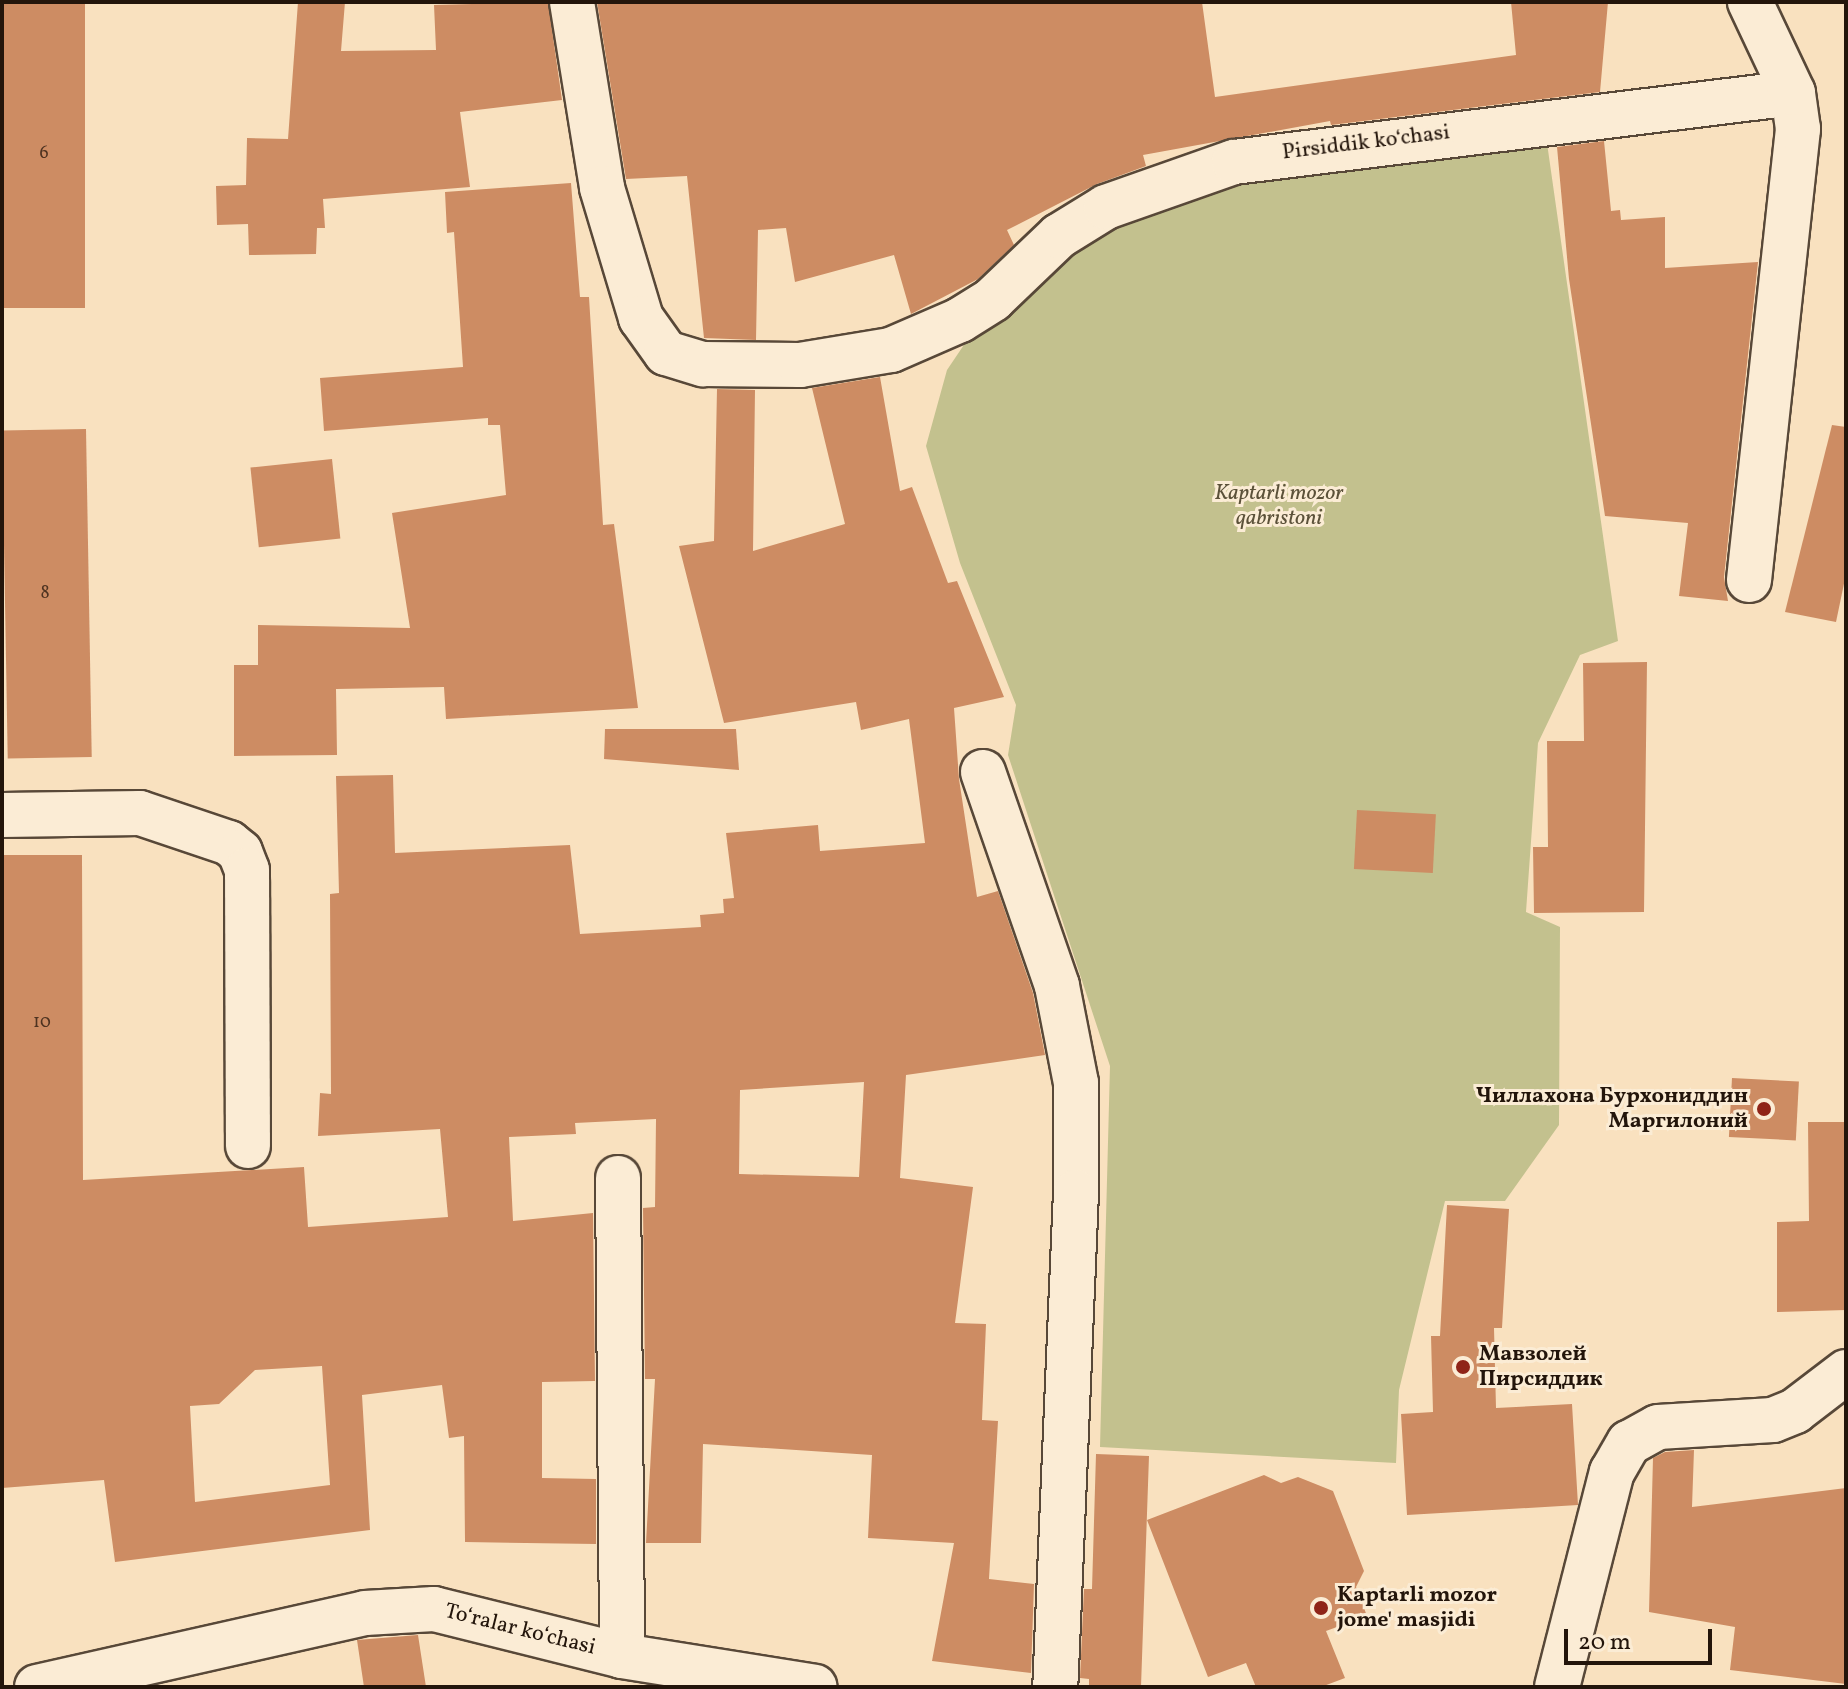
<!DOCTYPE html>
<html>
<head>
<meta charset="utf-8">
<style>
  body { margin:0 }
  #map { position:relative; width:1848px; height:1689px; overflow:hidden; background:#f9e1bf; font-family:Vollkorn,serif }
  div>[style] { position:absolute }
  .green>* { inset:0; background:#c3c18e }
  .building>* { inset:0; background:#cd8c63; transform-origin:0 0 }
  .roads { filter:drop-shadow(2px 0 #584838) drop-shadow(-2px 0 #584838) drop-shadow(0 2px #584838) drop-shadow(0 -2px #584838) }
  .street>* { height:44px; margin:-22px; padding:0 22px; transform-origin:22px; border-radius:22px; background:#fbecd5 }
  .secondary>* { height:44px; margin:-22px; padding:0 22px; transform-origin:22px; border-radius:22px; background:#fbecd5 }
  .dots>* { width:22px; height:22px; translate:-50% -50%; box-sizing:border-box; border:4px solid #fbecd5; border-radius:50% }
  span { translate:-50% -50%; white-space:nowrap; text-align:center; line-height:1.15; -webkit-text-stroke:6px #fbecd5; paint-order:stroke }
  .number-label { font-size:18px; color:#4e3321 }
  .number-label span { -webkit-text-stroke-width:0 }
  .street-label { font-size:22px; color:#23150b }
  .park-label { font-size:22px; color:#5b5139; font-style:italic }
  .poi-label { font-size:22px; color:#23150b; font-weight:700 }
  .right { translate:-100% -50%; text-align:right }
  .left { translate:0 -50%; text-align:left }
  .frame { position:absolute; inset:0; border:4px solid #23150b; pointer-events:none }
  .scale { position:absolute; left:1564px; top:1629px; width:148px; height:36px; box-sizing:border-box; border:4px solid #23150b; border-top:0; padding-left:10px; font-size:24px; line-height:28px; white-space:nowrap; color:#23150b; -webkit-text-stroke:6px #fbecd5; paint-order:stroke }
</style>
</head>
<body>
<div id="map">
  <div class="green">
    <div style="clip-path:polygon(1546px 136px,1618px 641px,1580px 655px,1538px 743px,1526px 912px,1560px 927px,1559px 1125px,1505px 1201px,1445px 1201px,1399px 1390px,1396px 1463px,1100px 1447px,1110px 1066px,1008px 755px,1016px 705px,960px 563px,926px 446px,947px 370px,980px 321px,1074px 247px,1174px 198px,1416px 150px)"></div>
  </div>
  <div class="building">
    <div style="left:2px;top:2px;width:83px;height:306px"></div>
    <div style="clip-path:polygon(298px 2px,345px 2px,341px 51px,436px 50px,434px 5px,548px 2px,562px 100px,460px 112px,470px 187px,323px 199px,325px 228px,317px 228px,316px 254px,249px 255px,248px 224px,217px 225px,216px 186px,246px 185px,247px 138px,288px 139px)"></div>
    <div style="clip-path:polygon(597px 2px,1202px 2px,1215px 97px,1516px 55px,1511px 2px,1608px 2px,1600px 92px,1331px 125px,1330px 121px,1143px 155px,1146px 166px,1097px 184px,1007px 230px,1014px 245px,978px 279px,911px 314px,894px 255px,795px 282px,786px 228px,758px 230px,756px 340px,704px 338px,687px 176px,626px 179px)"></div>
    <div style="clip-path:polygon(1604px 141px,1611px 211px,1620px 210px,1621px 220px,1665px 217px,1665px 268px,1758px 262px,1724px 577px,1728px 601px,1679px 596px,1688px 523px,1605px 516px,1569px 279px,1557px 147px)"></div>
    <div style="clip-path:polygon(571px 183px,580px 297px,589px 297px,603px 525px,614px 524px,638px 708px,446px 719px,444px 687px,336px 689px,337px 755px,234px 756px,234px 665px,258px 665px,258px 625px,410px 628px,392px 513px,506px 495px,500px 425px,488px 425px,488px 418px,324px 431px,320px 378px,463px 367px,454px 232px,447px 233px,445px 192px)"></div>
    <div style="clip-path:polygon(evenodd,880px 377px,900px 491px,912px 487px,948px 583px,957px 581px,1004px 697px,954px 708px,959px 779px,977px 897px,998px 891px,1033px 993px,1045px 1055px,906px 1075px,900px 1178px,973px 1187px,955px 1323px,986px 1324px,982px 1420px,998px 1421px,989px 1579px,1034px 1584px,1031px 1673px,932px 1661px,954px 1543px,868px 1538px,872px 1455px,703px 1444px,701px 1543px,646px 1543px,655px 1379px,645px 1379px,643px 1208px,655px 1207px,656px 1119px,575px 1123px,576px 1134px,509px 1137px,513px 1221px,593px 1213px,595px 1381px,542px 1382px,542px 1478px,596px 1479px,596px 1544px,465px 1542px,464px 1436px,449px 1438px,442px 1385px,362px 1395px,370px 1530px,115px 1562px,104px 1480px,2px 1488px,2px 855px,82px 855px,83px 1180px,304px 1167px,308px 1227px,448px 1217px,440px 1129px,318px 1136px,320px 1093px,331px 1094px,330px 894px,339px 893px,336px 776px,393px 775px,395px 853px,570px 845px,580px 934px,701px 927px,700px 915px,724px 913px,723px 899px,734px 898px,726px 833px,818px 825px,820px 851px,925px 843px,909px 719px,861px 730px,856px 702px,724px 723px,679px 546px,714px 541px,717px 389px,755px 390px,753px 551px,845px 524px,812px 388px,880px 377px,864px 1082px,859px 1177px,739px 1174px,740px 1090px,864px 1082px,880px 377px,322px 1366px,330px 1485px,195px 1502px,190px 1406px,219px 1404px,255px 1370px,322px 1366px)"></div>
    <div style="clip-path:polygon(1832px 425px,1846px 427px,1846px 574px,1836px 622px,1785px 612px)"></div>
    <div style="left:86px;top:429px;width:328px;height:84px;rotate:89deg"></div>
    <div style="left:332px;top:459px;width:80px;height:82px;rotate:84deg"></div>
    <div style="clip-path:polygon(1647px 662px,1644px 912px,1534px 913px,1533px 847px,1548px 847px,1547px 741px,1584px 741px,1583px 663px)"></div>
    <div style="clip-path:polygon(605px 729px,736px 729px,739px 770px,604px 759px)"></div>
    <div style="left:1357px;top:810px;width:79px;height:59px;rotate:3deg"></div>
    <div style="left:1732px;top:1078px;width:67px;height:59px;rotate:3deg"></div>
    <div style="clip-path:polygon(1808px 1122px,1846px 1122px,1846px 1310px,1777px 1312px,1777px 1222px,1809px 1221px)"></div>
    <div style="clip-path:polygon(1447px 1205px,1509px 1209px,1502px 1328px,1494px 1328px,1496px 1408px,1572px 1404px,1578px 1505px,1407px 1515px,1401px 1414px,1433px 1412px,1431px 1336px,1440px 1336px)"></div>
    <div style="clip-path:polygon(1694px 1450px,1692px 1507px,1846px 1488px,1846px 1684px,1730px 1670px,1735px 1627px,1649px 1612px,1653px 1458px,1665px 1452px)"></div>
    <div style="clip-path:polygon(1096px 1454px,1149px 1456px,1141px 1687px,1089px 1687px,1089px 1679px,1080px 1678px,1084px 1589px,1092px 1589px)"></div>
    <div style="clip-path:polygon(1264px 1475px,1281px 1483px,1298px 1477px,1333px 1491px,1364px 1571px,1356px 1587px,1367px 1616px,1326px 1631px,1345px 1678px,1321px 1687px,1256px 1687px,1246px 1663px,1208px 1677px,1147px 1520px)"></div>
    <div style="clip-path:polygon(418px 1635px,426px 1687px,364px 1687px,357px 1640px)"></div>
  </div>
  <div class="roads">
    <div class="street">
      <div style="left:572px;top:2px;width:188px;rotate:80.8deg"></div>
      <div style="left:602px;top:188px;width:136px;rotate:73.3deg"></div>
      <div style="left:641px;top:318px;width:43px;rotate:54.5deg"></div>
      <div style="left:666px;top:353px;width:39px;rotate:17deg"></div>
      <div style="left:703px;top:364px;width:97px;rotate:0.6deg"></div>
      <div style="left:800px;top:365px;width:92px;rotate:-9.4deg"></div>
      <div style="left:891px;top:350px;width:75px;rotate:-23.5deg"></div>
      <div style="left:960px;top:320px;width:39px;rotate:-32deg"></div>
      <div style="left:993px;top:299px;width:91px;rotate:-43.7deg"></div>
      <div style="left:1059px;top:236px;width:55px;rotate:-31.7deg"></div>
      <div style="left:1106px;top:207px;width:136px;rotate:-19.4deg"></div>
      <div style="left:1234px;top:162px;width:563px;rotate:-7.04deg"></div>
      <div style="left:1749px;top:580px;width:454px;rotate:-83.8deg"></div>
      <div style="left:1798px;top:129px;width:36px;rotate:-98deg"></div>
      <div style="left:1793px;top:93px;width:101px;rotate:-115.3deg"></div>
      <div style="left:983px;top:772px;width:226px;rotate:70.9deg"></div>
      <div style="left:1057px;top:986px;width:99px;rotate:78.9deg"></div>
      <div style="left:1076px;top:1083px;width:109px;rotate:90deg"></div>
      <div style="left:1076px;top:1192px;width:495px;rotate:92.4deg"></div>
      <div style="left:2px;top:815px;width:138px;rotate:-0.8deg"></div>
      <div style="left:140px;top:813px;width:94px;rotate:18.6deg"></div>
      <div style="left:229px;top:843px;width:14px;rotate:39deg"></div>
      <div style="left:240px;top:852px;width:19px;rotate:69deg"></div>
      <div style="left:247px;top:870px;width:276px;rotate:89.8deg"></div>
      <div style="left:618px;top:1178px;width:478px;rotate:89.5deg"></div>
      <div style="left:1557px;top:1687px;width:222px;rotate:-75.7deg"></div>
      <div style="left:1612px;top:1472px;width:34px;rotate:-60deg"></div>
      <div style="left:1629px;top:1443px;width:33px;rotate:-29deg"></div>
      <div style="left:1658px;top:1427px;width:115px;rotate:-3.5deg"></div>
      <div style="left:1773px;top:1420px;width:24px;rotate:-22deg"></div>
      <div style="left:1795px;top:1411px;width:64px;rotate:-37.4deg"></div>
    </div>
    <div class="secondary">
      <div style="left:37px;top:1687px;width:336px;rotate:-12.7deg"></div>
      <div style="left:365px;top:1613px;width:69px;rotate:-3.3deg"></div>
      <div style="left:434px;top:1609px;width:194px;rotate:14deg"></div>
      <div style="left:622px;top:1656px;width:195px;rotate:9.1deg"></div>
    </div>
  </div>
  <div class="dots">
    <div style="left:1764px;top:1109px;background:#8f2418"></div>
    <div style="left:1463px;top:1367px;background:#8f2418"></div>
    <div style="left:1321px;top:1608px;background:#8f2418"></div>
  </div>
  <div class="number-label">
    <span style="left:44px;top:154px">6</span>
    <span style="left:45px;top:594px">8</span>
    <span style="left:42px;top:1023px">10</span>
  </div>
  <div class="street-label">
    <span style="left:1366px;top:143px;rotate:-7deg">Pirsiddik koʻchasi</span>
    <span style="left:520px;top:1630px;rotate:14deg">Toʻralar koʻchasi</span>
  </div>
  <div class="park-label">
    <span style="left:1279px;top:506px">Kaptarli mozor<br>qabristoni</span>
  </div>
  <div class="poi-label">
    <span class="right" style="left:1748px;top:1109px">Чиллахона Бурхониддин<br>Маргилоний</span>
    <span class="left" style="left:1479px;top:1367px">Мавзолей<br>Пирсиддик</span>
    <span class="left" style="left:1337px;top:1608px">Kaptarli mozor<br>jome' masjidi</span>
  </div>
  <div class="frame"></div>
  <div class="scale">20 m</div>
</div>
</body>
</html>
